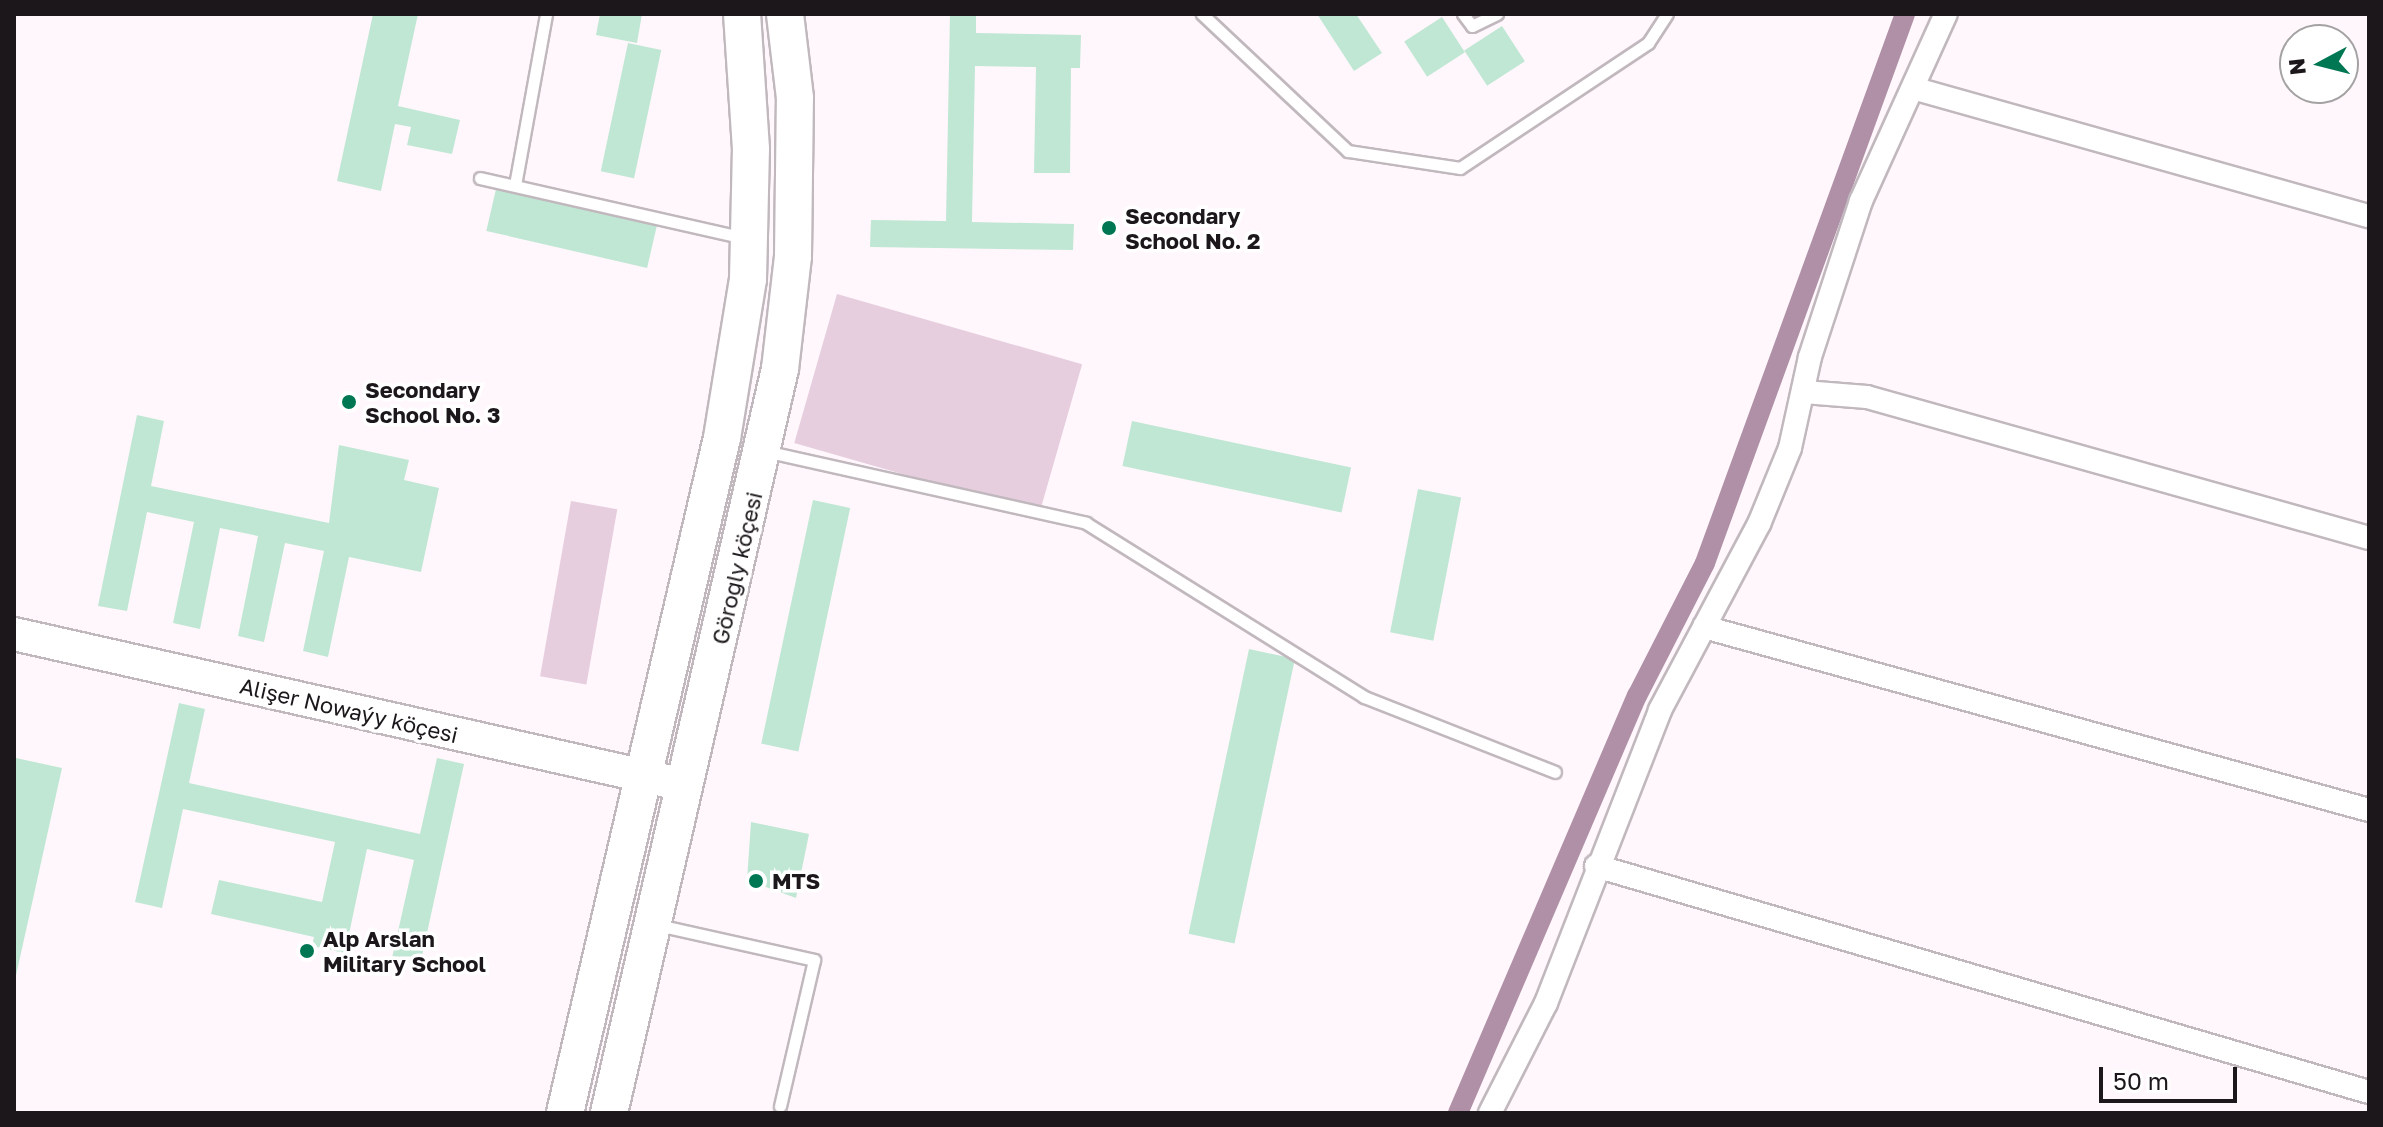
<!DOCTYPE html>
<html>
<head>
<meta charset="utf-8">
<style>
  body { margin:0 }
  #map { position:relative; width:2383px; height:1127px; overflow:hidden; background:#fff7fc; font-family:"Golos Text",sans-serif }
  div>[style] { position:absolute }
  .green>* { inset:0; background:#e6cede; transform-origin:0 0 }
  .canal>* { height:20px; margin:-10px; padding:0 10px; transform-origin:10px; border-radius:10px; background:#af90a6 }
  .building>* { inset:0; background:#c0e7d4; transform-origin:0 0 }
  .roads { filter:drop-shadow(2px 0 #c1b8be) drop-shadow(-2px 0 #c1b8be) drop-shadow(0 2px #c1b8be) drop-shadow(0 -2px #c1b8be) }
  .lane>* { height:11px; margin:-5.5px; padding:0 5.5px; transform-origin:5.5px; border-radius:5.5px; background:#fff }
  .street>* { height:22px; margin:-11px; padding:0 11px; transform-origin:11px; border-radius:11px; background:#fff }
  .secondary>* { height:32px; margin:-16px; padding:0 16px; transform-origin:16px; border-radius:16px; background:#fff }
  .primary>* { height:36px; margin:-18px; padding:0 18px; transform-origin:18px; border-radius:18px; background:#fff }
  .dots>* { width:22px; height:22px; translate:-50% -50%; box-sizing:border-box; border:4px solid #fff; border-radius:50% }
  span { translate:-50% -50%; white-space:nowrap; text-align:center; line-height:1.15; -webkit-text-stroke:7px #fff; paint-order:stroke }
  .poi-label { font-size:22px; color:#1b171a; font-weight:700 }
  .left { translate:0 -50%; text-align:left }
  .street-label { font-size:22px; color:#1b171a }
  .frame { position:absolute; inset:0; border:16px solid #1b171a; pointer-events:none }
  .north { position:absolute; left:2279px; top:24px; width:80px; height:80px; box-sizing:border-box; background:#fff; border:2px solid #a4a2a3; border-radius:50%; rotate:263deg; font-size:22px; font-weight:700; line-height:32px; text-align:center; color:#1b171a }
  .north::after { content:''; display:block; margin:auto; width:28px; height:36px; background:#007753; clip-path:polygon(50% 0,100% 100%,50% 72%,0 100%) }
  .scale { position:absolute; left:2099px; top:1067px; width:138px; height:36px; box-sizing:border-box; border:4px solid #1b171a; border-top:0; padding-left:10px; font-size:24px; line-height:28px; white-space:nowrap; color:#1b171a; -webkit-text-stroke:6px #fff; paint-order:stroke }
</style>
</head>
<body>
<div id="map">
  <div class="green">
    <div style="left:837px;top:294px;width:255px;height:155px;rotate:16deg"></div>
    <div style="left:571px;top:501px;width:47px;height:178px;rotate:10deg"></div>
  </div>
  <div class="canal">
    <div style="left:1458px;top:1113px;width:454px;rotate:-66.8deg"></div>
    <div style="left:1637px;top:696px;width:149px;rotate:-62.9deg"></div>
    <div style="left:1705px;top:563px;width:584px;rotate:-69.98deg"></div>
  </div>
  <div class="building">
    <div style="clip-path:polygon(373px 14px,418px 14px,398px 106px,460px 120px,452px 154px,407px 145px,411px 127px,395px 124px,381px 191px,337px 181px)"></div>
    <div style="clip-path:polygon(600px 14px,642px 14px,637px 43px,596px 35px)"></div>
    <div style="clip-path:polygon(950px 14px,976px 14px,976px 33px,1081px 35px,1080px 68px,1071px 68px,1070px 173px,1034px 173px,1036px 67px,975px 66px,972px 222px,1074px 224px,1073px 250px,870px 247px,871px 220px,946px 221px)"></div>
    <div style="clip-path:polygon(1317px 14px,1356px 14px,1382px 53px,1354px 71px)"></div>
    <div style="left:1442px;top:17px;width:42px;height:45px;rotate:57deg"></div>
    <div style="left:1502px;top:26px;width:42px;height:45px;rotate:57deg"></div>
    <div style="left:628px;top:43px;width:34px;height:131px;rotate:12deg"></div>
    <div style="left:496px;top:189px;width:165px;height:43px;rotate:13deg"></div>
    <div style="clip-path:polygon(137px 415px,164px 421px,151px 486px,329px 523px,339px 445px,409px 460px,404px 480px,439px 488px,421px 572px,349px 557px,328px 657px,303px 651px,324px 551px,285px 543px,264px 642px,238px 636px,258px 536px,220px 528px,200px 629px,173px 623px,194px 522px,147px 512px,127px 611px,98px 606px)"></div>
    <div style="left:1132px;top:421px;width:224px;height:46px;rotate:12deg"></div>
    <div style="left:1418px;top:489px;width:44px;height:146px;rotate:11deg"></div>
    <div style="left:813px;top:500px;width:38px;height:249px;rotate:12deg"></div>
    <div style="left:1249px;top:649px;width:47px;height:291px;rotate:12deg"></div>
    <div style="clip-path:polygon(179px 703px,205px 709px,189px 783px,420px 834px,437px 758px,464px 764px,420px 965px,392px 958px,414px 860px,367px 849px,345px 953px,312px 946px,314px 937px,211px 914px,219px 880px,322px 902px,335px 842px,183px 809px,162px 908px,135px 902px)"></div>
    <div style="clip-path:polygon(16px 758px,62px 768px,15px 980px,14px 769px)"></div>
    <div style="clip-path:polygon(751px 822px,809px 834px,796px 898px,747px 880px)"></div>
  </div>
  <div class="roads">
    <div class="lane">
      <div style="left:1202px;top:14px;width:200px;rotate:43.2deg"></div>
      <div style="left:1348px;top:151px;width:113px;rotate:8.6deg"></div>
      <div style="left:1460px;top:168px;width:226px;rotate:-33.6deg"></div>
      <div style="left:1648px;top:43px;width:35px;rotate:-57deg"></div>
      <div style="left:1463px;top:14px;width:15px;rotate:53deg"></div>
      <div style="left:1472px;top:26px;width:28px;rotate:-26deg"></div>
      <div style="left:480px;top:178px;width:272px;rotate:12.8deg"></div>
      <div style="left:515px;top:185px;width:174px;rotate:-79.7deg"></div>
      <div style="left:765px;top:451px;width:329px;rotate:12.6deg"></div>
      <div style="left:1086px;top:523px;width:328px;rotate:32deg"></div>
      <div style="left:1364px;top:697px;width:205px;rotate:21.4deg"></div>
      <div style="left:658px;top:925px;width:160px;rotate:12.6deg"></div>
      <div style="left:814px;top:960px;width:150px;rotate:103.1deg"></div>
    </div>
    <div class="street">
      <div style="left:1916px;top:89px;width:470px;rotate:15.7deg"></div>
      <div style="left:1804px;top:392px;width:63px;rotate:4.5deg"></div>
      <div style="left:1867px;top:397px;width:521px;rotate:15.69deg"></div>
      <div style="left:1704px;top:627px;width:690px;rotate:15.39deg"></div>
      <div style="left:1596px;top:866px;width:805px;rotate:16.3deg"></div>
      <div style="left:1490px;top:1113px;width:123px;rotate:-63deg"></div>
      <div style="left:1546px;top:1003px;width:314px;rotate:-68.7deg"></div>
      <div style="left:1660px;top:710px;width:211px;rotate:-62deg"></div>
      <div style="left:1759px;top:524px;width:82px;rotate:-67.8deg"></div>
      <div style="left:1790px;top:448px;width:93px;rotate:-77.6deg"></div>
      <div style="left:1810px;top:357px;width:164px;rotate:-71.9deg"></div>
      <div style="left:1861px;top:201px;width:205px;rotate:-65.6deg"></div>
    </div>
    <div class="secondary">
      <div style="left:14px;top:634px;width:687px;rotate:12.7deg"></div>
    </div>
    <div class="primary">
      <div style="left:565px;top:1113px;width:693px;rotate:-76.91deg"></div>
      <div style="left:722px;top:438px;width:161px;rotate:-80.7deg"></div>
      <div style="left:748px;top:279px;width:130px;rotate:-88.7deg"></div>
      <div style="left:751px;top:149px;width:135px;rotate:-93.8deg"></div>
      <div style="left:609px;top:1113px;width:763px;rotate:-77.06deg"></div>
      <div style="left:780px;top:369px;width:114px;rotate:-83.4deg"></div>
      <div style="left:793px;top:256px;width:158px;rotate:-89.3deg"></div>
      <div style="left:795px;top:98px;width:85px;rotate:-96.8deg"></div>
    </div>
  </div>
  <div class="dots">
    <div style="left:1109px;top:228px;background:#007753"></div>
    <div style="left:349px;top:402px;background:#007753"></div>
    <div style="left:756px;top:881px;background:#007753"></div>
    <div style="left:307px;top:951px;background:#007753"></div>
  </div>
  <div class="poi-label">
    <span class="left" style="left:1125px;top:228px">Secondary<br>School No. 2</span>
    <span class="left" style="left:365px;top:402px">Secondary<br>School No. 3</span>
    <span class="left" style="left:772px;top:881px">MTS</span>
    <span class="left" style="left:323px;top:951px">Alp Arslan<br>Military School</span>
  </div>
  <div class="street-label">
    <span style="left:737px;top:568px;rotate:-77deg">Görogly köçesi</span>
    <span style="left:349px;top:710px;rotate:13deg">Alişer Nowaýy köçesi</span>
  </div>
  <div class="frame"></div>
  <div class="north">N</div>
  <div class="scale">50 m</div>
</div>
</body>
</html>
